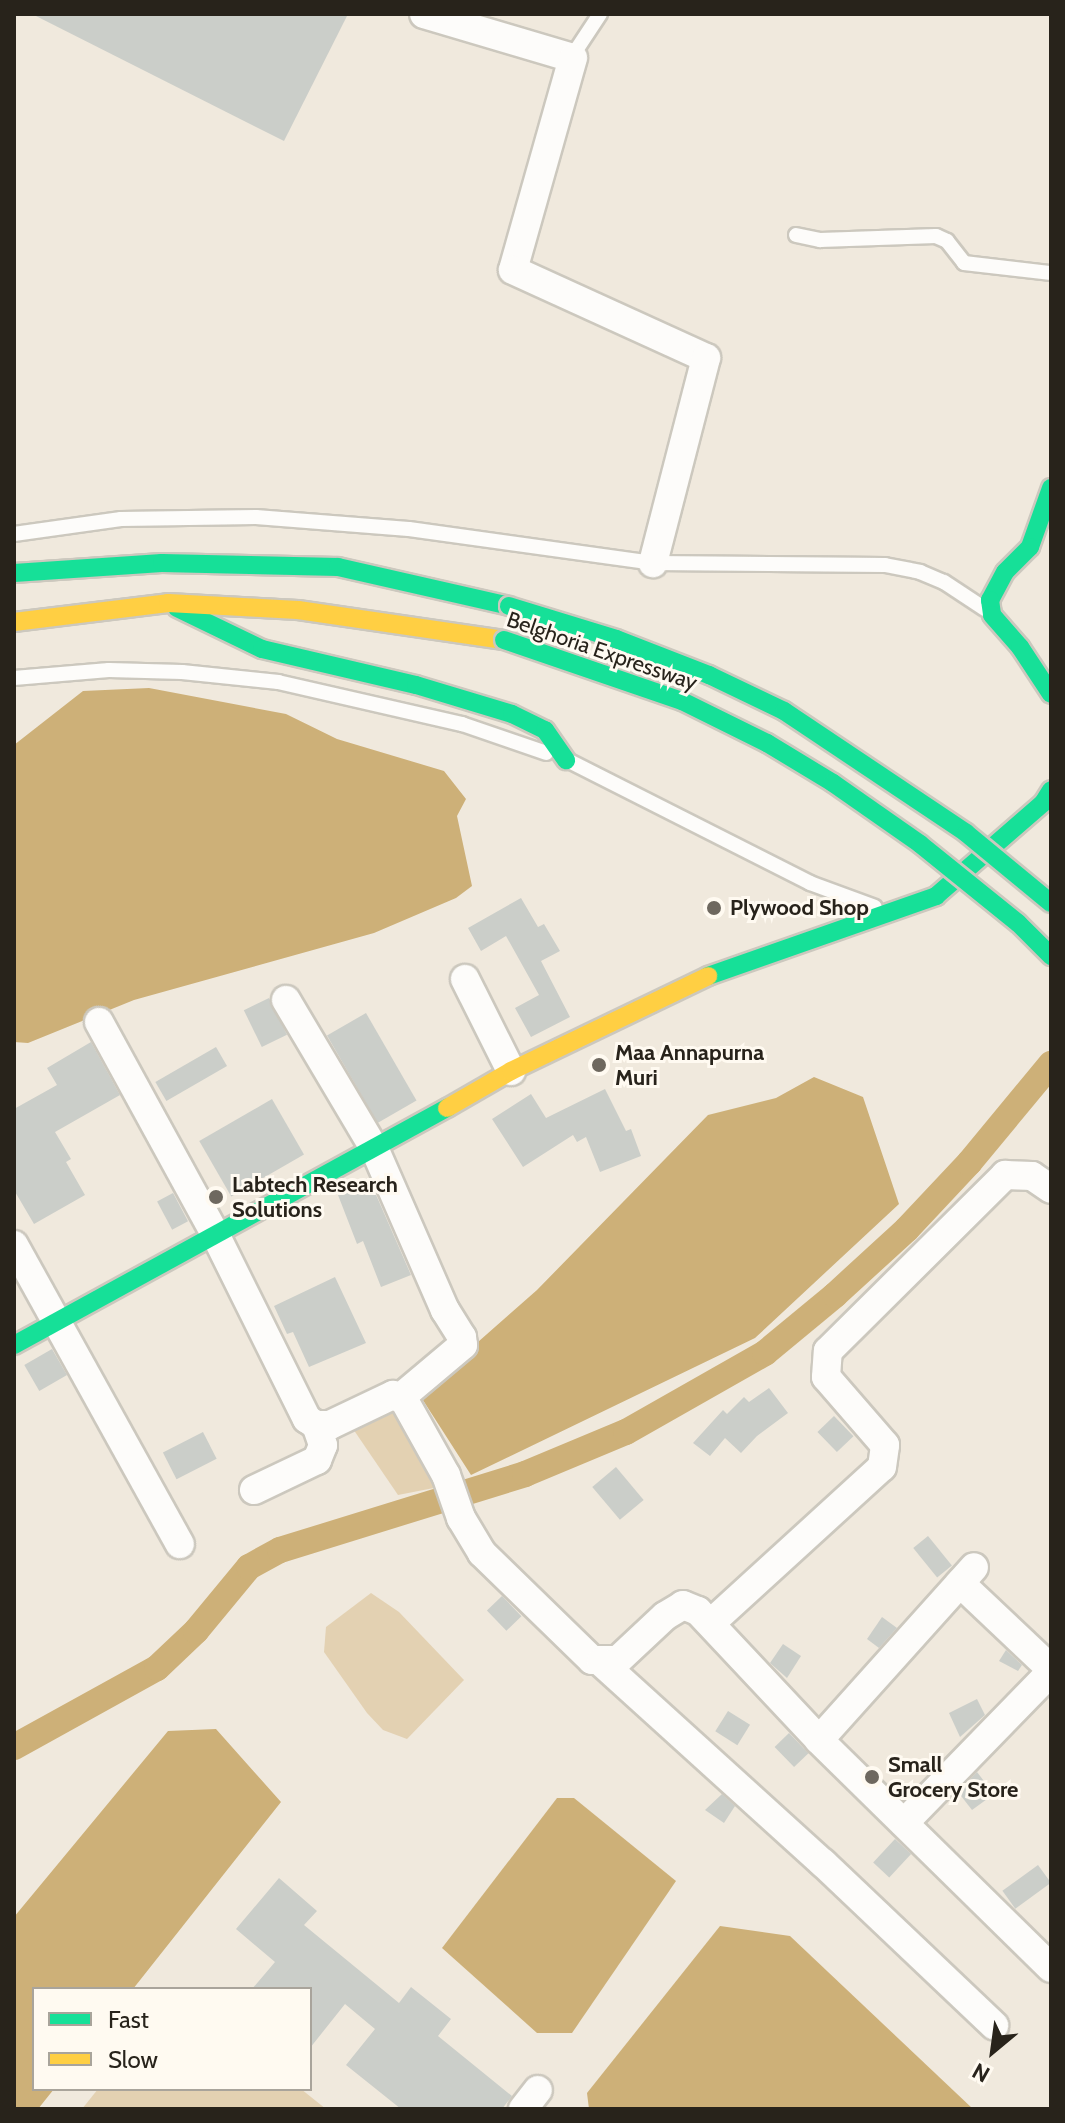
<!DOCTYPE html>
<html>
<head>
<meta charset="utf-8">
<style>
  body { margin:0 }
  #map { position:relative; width:1065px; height:2123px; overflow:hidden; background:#f0e9dd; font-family:Cabin,sans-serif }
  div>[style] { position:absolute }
  .green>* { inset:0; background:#e3d1b2 }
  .water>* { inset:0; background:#cdb078 }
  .canal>* { height:26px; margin:-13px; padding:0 13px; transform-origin:13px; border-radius:13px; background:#cdb078 }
  .building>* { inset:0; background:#cbcec9; transform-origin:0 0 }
  .roads { filter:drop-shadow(2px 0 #ccc8be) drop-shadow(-2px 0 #ccc8be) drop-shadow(0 2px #ccc8be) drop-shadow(0 -2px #ccc8be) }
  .lane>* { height:14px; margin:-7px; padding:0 7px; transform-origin:7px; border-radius:7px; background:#fdfcfa }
  .street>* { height:28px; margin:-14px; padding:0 14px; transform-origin:14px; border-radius:14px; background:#fdfcfa }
  .fast>* { height:18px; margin:-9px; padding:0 9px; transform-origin:9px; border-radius:9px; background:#16e098 }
  .slow>* { height:18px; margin:-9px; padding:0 9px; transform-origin:9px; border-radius:9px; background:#ffcf43 }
  .bridges { filter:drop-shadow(2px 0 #ccc8be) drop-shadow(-2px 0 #ccc8be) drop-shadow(0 2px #ccc8be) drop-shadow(0 -2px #ccc8be) }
  .fast-bridge>* { height:18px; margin:-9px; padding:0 9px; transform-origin:9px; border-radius:9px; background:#16e098 }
  .dots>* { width:22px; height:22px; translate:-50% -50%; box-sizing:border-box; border:4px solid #fffaf1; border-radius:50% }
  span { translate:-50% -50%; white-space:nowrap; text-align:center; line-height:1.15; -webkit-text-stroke:6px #fffaf1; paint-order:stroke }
  .street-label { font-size:22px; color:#28231b }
  .poi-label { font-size:22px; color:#28231b; font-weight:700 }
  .left { translate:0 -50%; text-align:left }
  .frame { position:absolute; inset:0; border:16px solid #28231b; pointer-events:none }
  .legend { position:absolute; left:32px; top:1987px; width:280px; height:104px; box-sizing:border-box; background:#fffaf1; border:2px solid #a9a49b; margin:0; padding:10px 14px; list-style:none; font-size:24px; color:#28231b }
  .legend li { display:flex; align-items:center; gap:16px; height:40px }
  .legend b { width:40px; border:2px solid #a9a49b }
  .north { position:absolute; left:953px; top:2011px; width:80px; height:80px; -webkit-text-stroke:6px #fffaf1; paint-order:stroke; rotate:209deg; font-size:22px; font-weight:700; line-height:32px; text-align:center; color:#28231b }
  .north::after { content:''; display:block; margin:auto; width:28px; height:36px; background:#28231b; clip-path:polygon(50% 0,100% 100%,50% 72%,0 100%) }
</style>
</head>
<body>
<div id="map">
  <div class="green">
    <div style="clip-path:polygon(395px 1406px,444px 1486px,398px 1495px,349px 1423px)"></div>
    <div style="clip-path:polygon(371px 1593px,399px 1612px,464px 1680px,407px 1739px,383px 1730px,367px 1713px,324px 1652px,326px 1627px)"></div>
    <div style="clip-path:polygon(98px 2089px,301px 2089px,326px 2109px,82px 2109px)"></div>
  </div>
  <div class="water">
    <div style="clip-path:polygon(149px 688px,286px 714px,337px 739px,444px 771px,466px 799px,457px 816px,472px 886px,456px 898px,374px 933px,134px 1000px,28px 1043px,14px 1042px,14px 745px,83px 691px)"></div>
    <div style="clip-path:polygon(814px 1077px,863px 1097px,899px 1204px,755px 1338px,471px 1475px,419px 1394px,537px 1290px,708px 1115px,776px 1098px)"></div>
    <div style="clip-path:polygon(216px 1729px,281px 1802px,133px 1989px,34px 1989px,34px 2089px,54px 2089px,38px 2109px,14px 2109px,14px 1917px,168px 1731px)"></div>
    <div style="clip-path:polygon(557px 1798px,574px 1798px,676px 1881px,572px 2033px,537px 2033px,442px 1948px)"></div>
    <div style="clip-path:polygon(720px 1926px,790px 1936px,973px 2109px,589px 2109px,587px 2093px)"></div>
  </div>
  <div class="canal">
    <div style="left:14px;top:1747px;width:163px;rotate:-28.9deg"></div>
    <div style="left:157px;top:1668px;width:54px;rotate:-43.5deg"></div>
    <div style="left:196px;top:1631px;width:83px;rotate:-50.4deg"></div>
    <div style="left:249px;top:1567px;width:35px;rotate:-29deg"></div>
    <div style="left:280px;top:1550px;width:257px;rotate:-17.2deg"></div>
    <div style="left:525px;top:1474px;width:109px;rotate:-22.6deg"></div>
    <div style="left:626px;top:1432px;width:160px;rotate:-29.6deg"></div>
    <div style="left:765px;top:1353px;width:91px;rotate:-39.6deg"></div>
    <div style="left:835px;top:1295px;width:98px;rotate:-42.5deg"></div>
    <div style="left:907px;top:1229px;width:91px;rotate:-46.8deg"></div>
    <div style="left:969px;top:1163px;width:129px;rotate:-50.4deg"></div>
  </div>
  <div class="building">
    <div style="clip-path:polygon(32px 14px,348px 14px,284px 141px)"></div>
    <div style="clip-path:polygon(521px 898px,538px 927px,544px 924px,560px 951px,541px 961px,570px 1017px,531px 1037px,515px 1008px,539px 995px,506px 936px,481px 951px,468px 928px)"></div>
    <div style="left:269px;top:998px;width:41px;height:28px;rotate:64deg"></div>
    <div style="left:366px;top:1013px;width:101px;height:45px;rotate:60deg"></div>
    <div style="clip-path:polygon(91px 1042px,120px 1095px,55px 1132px,71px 1159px,66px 1162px,85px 1195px,34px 1224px,14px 1190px,14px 1109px,57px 1085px,47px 1068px)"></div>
    <div style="left:216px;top:1047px;width:22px;height:70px;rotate:60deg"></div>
    <div style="clip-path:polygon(605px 1089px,626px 1131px,631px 1129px,641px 1156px,600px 1172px,586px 1137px,577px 1142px,573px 1135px,523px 1167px,492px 1119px,531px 1094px,546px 1118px)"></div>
    <div style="left:272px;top:1099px;width:64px;height:84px;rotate:60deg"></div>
    <div style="clip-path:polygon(370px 1181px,411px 1275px,381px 1287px,363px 1241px,357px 1244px,338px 1195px)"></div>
    <div style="left:173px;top:1193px;width:32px;height:18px;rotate:62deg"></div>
    <div style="clip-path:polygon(335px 1277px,366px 1343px,309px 1367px,293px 1332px,287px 1334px,274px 1306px)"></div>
    <div style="left:52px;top:1349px;width:30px;height:32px;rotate:60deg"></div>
    <div style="clip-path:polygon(769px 1388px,788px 1413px,757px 1436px,741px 1453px,725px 1438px,710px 1456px,693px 1443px,723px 1410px,727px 1414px,744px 1397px,749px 1402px)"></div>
    <div style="left:834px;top:1416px;width:28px;height:23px;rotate:46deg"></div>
    <div style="left:203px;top:1432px;width:30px;height:45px;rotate:63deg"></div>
    <div style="left:616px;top:1467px;width:43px;height:31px;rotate:50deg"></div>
    <div style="left:928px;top:1536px;width:38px;height:19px;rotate:51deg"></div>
    <div style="left:502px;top:1596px;width:28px;height:21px;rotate:46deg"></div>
    <div style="clip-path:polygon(882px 1617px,897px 1628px,879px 1648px,867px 1639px)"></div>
    <div style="clip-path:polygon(783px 1644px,801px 1656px,787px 1678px,770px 1663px)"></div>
    <div style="clip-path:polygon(1006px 1650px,1022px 1665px,1018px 1671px,999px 1661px)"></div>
    <div style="clip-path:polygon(977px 1699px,985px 1715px,960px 1737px,949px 1713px)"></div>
    <div style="left:728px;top:1711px;width:26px;height:24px;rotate:32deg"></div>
    <div style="left:789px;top:1733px;width:28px;height:20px;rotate:46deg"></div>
    <div style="clip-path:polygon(977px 1772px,994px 1794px,972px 1810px,958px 1792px)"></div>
    <div style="clip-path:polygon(722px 1794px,735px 1806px,724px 1823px,705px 1810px)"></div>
    <div style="left:895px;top:1839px;width:22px;height:32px;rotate:43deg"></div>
    <div style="left:1038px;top:1865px;width:22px;height:44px;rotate:54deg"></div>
    <div style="clip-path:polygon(279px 1878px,317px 1911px,304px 1925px,399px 2003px,411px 1987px,451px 2019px,438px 2036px,512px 2096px,502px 2109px,401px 2109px,346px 2065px,375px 2029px,345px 2004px,310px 2048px,310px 1989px,252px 1989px,275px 1962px,236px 1929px)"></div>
  </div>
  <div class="roads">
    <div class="lane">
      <div style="left:571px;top:58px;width:53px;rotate:-56.6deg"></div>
      <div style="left:796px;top:235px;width:25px;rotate:12deg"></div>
      <div style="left:820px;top:240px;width:116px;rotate:-2deg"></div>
      <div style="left:936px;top:236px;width:12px;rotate:24deg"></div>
      <div style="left:947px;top:241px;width:28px;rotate:52deg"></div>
      <div style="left:964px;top:263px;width:88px;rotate:6.6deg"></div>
      <div style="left:14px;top:534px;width:108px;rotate:-8deg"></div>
      <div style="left:121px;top:519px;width:135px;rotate:-0.8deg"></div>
      <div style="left:256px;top:517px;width:153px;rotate:4.5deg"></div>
      <div style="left:409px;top:529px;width:246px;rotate:7.9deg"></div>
      <div style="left:653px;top:563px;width:232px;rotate:0.5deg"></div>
      <div style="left:885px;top:565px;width:36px;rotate:11deg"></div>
      <div style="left:920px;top:572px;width:26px;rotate:23deg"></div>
      <div style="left:944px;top:582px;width:49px;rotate:33.4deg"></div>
      <div style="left:14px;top:678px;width:95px;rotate:-4.8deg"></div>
      <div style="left:109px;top:670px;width:73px;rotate:1.6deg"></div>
      <div style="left:182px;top:672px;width:97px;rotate:5.9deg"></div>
      <div style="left:278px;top:682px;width:189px;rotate:12.9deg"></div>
      <div style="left:462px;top:724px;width:89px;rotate:19deg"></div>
      <div style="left:569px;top:761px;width:270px;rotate:26.8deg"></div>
      <div style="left:810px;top:883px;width:69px;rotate:20.3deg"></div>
    </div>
    <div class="street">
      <div style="left:424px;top:14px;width:155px;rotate:16.5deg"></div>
      <div style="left:573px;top:58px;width:220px;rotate:105.8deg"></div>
      <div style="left:513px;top:270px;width:212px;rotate:24.5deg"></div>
      <div style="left:706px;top:358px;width:212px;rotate:104.5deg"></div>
      <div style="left:465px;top:979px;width:103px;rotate:63.4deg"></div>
      <div style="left:286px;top:1000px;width:174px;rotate:59.3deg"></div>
      <div style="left:375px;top:1150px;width:175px;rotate:66.4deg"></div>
      <div style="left:445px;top:1310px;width:32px;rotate:58deg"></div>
      <div style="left:462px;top:1337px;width:8px;rotate:83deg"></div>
      <div style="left:463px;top:1345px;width:82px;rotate:139.9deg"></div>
      <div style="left:99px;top:1022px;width:244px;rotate:61.3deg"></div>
      <div style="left:216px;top:1236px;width:204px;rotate:63.6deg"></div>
      <div style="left:307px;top:1419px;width:11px;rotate:34deg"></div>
      <div style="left:316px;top:1425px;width:14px"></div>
      <div style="left:330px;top:1425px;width:70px;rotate:-25.5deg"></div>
      <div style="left:393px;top:1395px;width:12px;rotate:24deg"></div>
      <div style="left:404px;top:1400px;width:86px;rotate:60.8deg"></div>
      <div style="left:446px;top:1475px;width:46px;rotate:70.8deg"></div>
      <div style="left:461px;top:1518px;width:41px;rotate:59deg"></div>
      <div style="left:482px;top:1553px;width:153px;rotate:44.2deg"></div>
      <div style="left:592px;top:1660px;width:26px"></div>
      <div style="left:618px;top:1660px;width:64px;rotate:-43.1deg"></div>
      <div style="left:665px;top:1616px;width:21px;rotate:-31deg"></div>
      <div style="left:683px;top:1605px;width:16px;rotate:22deg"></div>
      <div style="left:698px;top:1611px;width:177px;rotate:46.8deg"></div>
      <div style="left:819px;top:1740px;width:325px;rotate:44.5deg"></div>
      <div style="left:14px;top:1245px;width:342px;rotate:61deg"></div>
      <div style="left:254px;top:1490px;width:70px;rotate:-25.5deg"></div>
      <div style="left:317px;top:1460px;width:16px;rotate:-68deg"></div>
      <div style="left:323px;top:1445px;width:21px;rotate:-109deg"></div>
      <div style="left:960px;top:1583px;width:125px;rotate:43.4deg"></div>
      <div style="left:711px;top:1623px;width:231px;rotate:-42.4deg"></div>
      <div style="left:882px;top:1467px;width:22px;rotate:-82deg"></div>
      <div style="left:885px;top:1445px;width:90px;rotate:-130.9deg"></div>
      <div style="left:826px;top:1377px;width:26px;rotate:-86deg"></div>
      <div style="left:828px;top:1351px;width:250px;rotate:-44.8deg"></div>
      <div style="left:1005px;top:1175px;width:27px;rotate:2deg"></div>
      <div style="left:1032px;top:1176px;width:23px;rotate:34deg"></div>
      <div style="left:601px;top:1662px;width:299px;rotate:42.2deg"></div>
      <div style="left:823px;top:1863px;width:236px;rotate:43.5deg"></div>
      <div style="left:819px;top:1740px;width:232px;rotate:-48.1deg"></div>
      <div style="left:904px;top:1823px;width:211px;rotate:-45.8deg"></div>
      <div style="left:523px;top:2109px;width:24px;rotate:-52deg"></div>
    </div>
    <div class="fast">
      <div style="left:1051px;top:488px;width:63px;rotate:109.6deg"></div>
      <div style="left:1030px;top:547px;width:35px;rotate:135deg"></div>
      <div style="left:1005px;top:572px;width:32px;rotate:118deg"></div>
      <div style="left:990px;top:600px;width:15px;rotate:82deg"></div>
      <div style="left:992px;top:615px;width:43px;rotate:48.8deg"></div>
      <div style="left:1020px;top:647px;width:56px;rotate:56.6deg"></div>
      <div style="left:14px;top:573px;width:148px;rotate:-3.9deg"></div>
      <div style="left:162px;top:563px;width:176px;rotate:1.3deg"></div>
      <div style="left:338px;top:567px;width:175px;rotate:12.8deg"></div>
      <div style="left:177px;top:608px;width:94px;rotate:25.8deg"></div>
      <div style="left:262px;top:649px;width:158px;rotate:13.2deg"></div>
      <div style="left:416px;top:685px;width:100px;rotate:16.8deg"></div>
      <div style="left:512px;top:714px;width:37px;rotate:26deg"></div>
      <div style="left:545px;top:730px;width:37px;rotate:55deg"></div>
      <div style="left:708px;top:976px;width:242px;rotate:-19.3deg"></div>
      <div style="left:936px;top:896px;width:142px;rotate:-41deg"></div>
      <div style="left:1043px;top:803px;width:15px;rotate:-58deg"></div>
      <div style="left:14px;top:1345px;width:494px;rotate:-28.7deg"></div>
    </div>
    <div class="slow">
      <div style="left:14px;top:622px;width:155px;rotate:-7deg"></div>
      <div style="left:168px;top:603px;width:130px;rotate:3.1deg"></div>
      <div style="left:298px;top:610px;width:208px;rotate:8.3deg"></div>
      <div style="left:447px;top:1108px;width:74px;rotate:-30deg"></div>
      <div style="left:511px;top:1071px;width:219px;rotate:-25.7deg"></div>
    </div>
  </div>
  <div class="bridges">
    <div class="fast-bridge">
      <div style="left:509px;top:606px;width:112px;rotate:17.1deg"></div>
      <div style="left:616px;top:639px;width:100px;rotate:21.2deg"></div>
      <div style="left:709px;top:675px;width:83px;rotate:25.6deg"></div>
      <div style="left:784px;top:711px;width:219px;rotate:33.8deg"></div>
      <div style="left:966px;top:833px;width:110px;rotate:39.5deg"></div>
      <div style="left:504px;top:640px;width:188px;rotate:18.9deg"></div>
      <div style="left:682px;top:701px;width:95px;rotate:26.3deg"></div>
      <div style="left:767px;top:743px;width:77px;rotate:31.2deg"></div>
      <div style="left:833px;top:783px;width:106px;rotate:35deg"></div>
      <div style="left:920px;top:844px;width:126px;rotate:38.9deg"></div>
      <div style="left:1018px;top:923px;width:47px;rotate:45deg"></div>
    </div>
  </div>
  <div class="dots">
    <div style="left:714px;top:908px;background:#6e685f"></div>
    <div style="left:599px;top:1065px;background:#6e685f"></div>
    <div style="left:216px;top:1197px;background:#6e685f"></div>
    <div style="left:872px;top:1777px;background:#6e685f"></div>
  </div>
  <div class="street-label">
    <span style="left:602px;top:651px;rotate:19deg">Belghoria Expressway</span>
  </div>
  <div class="poi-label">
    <span class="left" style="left:730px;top:908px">Plywood Shop</span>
    <span class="left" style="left:615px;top:1065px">Maa Annapurna<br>Muri</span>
    <span class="left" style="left:232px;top:1197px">Labtech Research<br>Solutions</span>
    <span class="left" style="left:888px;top:1777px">Small<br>Grocery Store</span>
  </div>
  <div class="frame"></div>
  <ul class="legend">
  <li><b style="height:10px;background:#16e098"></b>Fast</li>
  <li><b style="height:10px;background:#ffcf43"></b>Slow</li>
  </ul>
  <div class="north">N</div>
</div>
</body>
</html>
